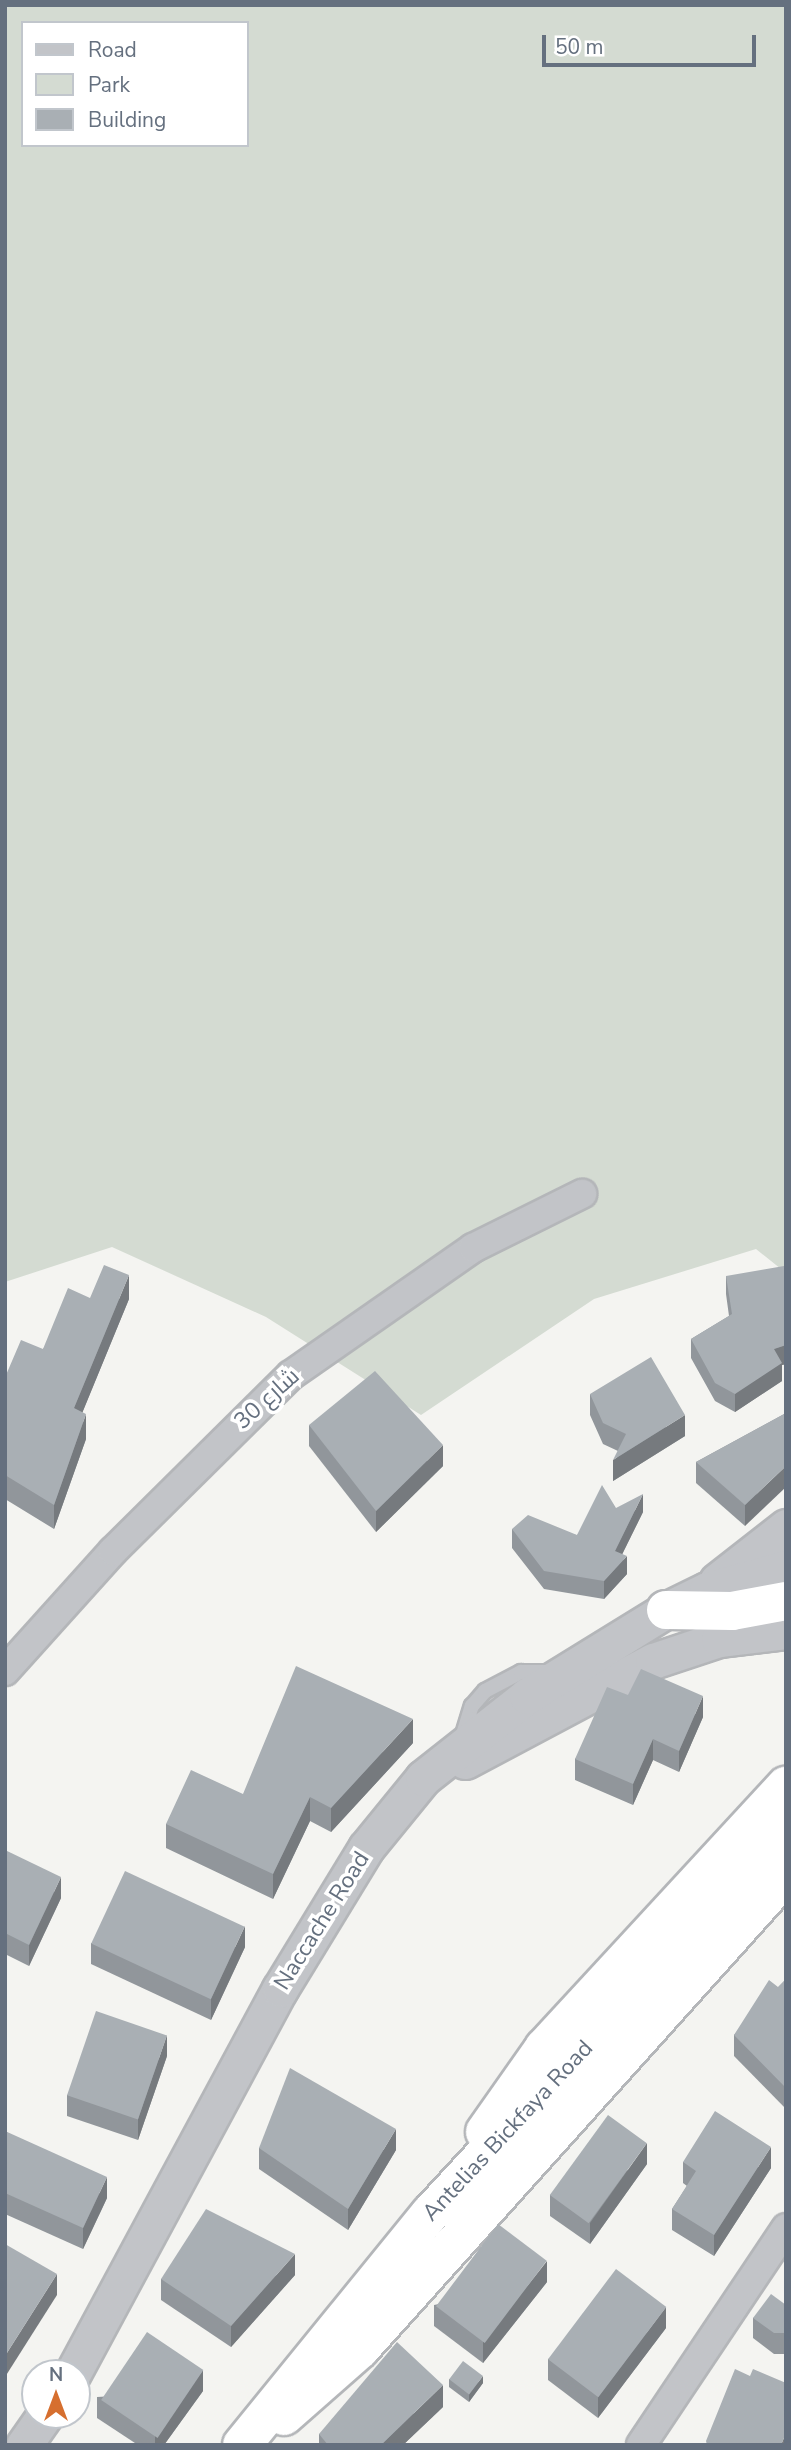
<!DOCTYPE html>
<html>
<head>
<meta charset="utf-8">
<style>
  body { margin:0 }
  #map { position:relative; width:791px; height:2450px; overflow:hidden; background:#f4f4f1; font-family:"Nunito Sans",Cairo,sans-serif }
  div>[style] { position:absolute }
  .green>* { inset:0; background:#d4dbd2 }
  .roads { filter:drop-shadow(2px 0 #b4b6b9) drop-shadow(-2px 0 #b4b6b9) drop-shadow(0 2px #b4b6b9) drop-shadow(0 -2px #b4b6b9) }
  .service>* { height:14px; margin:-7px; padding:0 7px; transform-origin:7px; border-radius:7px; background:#c2c4c8 }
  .minor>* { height:28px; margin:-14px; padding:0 14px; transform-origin:14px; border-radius:14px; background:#c2c4c8 }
  .tertiary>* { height:35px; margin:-17.5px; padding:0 17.5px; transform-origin:17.5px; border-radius:17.5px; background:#c2c4c8 }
  .trunk>* { height:38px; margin:-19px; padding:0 19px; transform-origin:19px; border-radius:19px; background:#fff }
  .wall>* { inset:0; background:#91969b }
  .shaded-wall>* { inset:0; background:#767a7e }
  .building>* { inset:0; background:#a9afb4; transform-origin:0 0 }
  span { translate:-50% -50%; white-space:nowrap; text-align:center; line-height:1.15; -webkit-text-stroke:7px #fff; paint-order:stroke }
  .street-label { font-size:23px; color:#65707f }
  .frame { position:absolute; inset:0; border:7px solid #65707f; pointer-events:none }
  .legend { position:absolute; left:21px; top:21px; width:228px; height:126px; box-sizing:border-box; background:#fff; border:2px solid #c1c6cc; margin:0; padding:9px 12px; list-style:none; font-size:21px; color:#65707f }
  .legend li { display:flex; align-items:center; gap:14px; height:35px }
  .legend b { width:35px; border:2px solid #c1c6cc }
  .north { position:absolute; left:21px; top:2359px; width:70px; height:70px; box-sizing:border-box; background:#fff; border:2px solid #c1c6cc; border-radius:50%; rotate:0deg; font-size:19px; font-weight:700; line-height:28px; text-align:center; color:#65707f }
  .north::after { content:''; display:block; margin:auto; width:24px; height:32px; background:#d66f2f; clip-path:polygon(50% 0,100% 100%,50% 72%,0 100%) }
  .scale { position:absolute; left:542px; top:35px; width:214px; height:32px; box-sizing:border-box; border:4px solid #65707f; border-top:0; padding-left:9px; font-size:21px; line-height:24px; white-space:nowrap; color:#65707f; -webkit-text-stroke:5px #fff; paint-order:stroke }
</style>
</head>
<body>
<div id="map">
  <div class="green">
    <div style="clip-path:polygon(evenodd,5px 5px,786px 5px,786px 1273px,756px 1249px,594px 1299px,421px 1415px,266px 1317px,112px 1247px,5px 1282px,5px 5px,23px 23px,247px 23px,247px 145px,23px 145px,23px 23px)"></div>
  </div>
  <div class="roads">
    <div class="service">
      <div style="left:461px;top:1741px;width:37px;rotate:-73deg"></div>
      <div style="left:472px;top:1706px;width:20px;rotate:-49deg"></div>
      <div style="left:485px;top:1691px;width:41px;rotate:-27.8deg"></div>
      <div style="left:521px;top:1672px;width:32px"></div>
    </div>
    <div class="minor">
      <div style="left:5px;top:1671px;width:161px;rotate:-48deg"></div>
      <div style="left:113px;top:1551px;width:250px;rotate:-44.7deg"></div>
      <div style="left:291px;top:1375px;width:222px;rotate:-34.9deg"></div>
      <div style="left:473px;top:1248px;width:122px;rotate:-26.4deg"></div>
      <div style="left:641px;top:2445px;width:261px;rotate:-56.2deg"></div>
    </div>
    <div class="tertiary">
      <div style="left:717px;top:1581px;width:88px;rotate:-38deg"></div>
      <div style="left:465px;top:1761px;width:213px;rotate:-28deg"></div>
      <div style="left:653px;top:1661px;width:70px;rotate:-18.4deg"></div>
      <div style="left:719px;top:1639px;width:67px;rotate:-6.8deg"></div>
      <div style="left:73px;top:2373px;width:436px;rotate:-61.7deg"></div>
      <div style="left:280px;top:1989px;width:165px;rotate:-58.6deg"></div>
      <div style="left:366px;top:1848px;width:90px;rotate:-50.8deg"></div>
      <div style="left:423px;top:1778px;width:132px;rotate:-38.3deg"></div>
      <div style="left:527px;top:1696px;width:163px;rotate:-31.7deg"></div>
      <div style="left:666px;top:1610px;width:46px;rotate:-26deg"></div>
      <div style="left:707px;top:1590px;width:82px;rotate:-15.6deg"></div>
      <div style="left:24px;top:2445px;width:37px;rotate:-55deg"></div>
    </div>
    <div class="trunk">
      <div style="left:666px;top:1610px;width:66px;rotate:0.9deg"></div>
      <div style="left:732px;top:1611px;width:55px;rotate:-10.5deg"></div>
      <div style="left:485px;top:2132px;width:103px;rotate:-54.9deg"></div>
      <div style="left:544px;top:2048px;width:357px;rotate:-47.3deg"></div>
      <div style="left:284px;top:2416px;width:101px;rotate:-41.4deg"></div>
      <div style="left:360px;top:2349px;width:637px;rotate:-48.05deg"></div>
      <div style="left:242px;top:2445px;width:298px;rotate:-50.9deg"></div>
      <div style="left:430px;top:2214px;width:525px;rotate:-47.32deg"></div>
    </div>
  </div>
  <div class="wall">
    <div style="clip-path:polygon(726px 1276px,786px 1280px,786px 1364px,782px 1365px,782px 1381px,735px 1412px,715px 1401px,691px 1358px,691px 1339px,729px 1316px,726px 1294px)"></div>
    <div style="clip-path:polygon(90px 1298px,129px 1299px,82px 1413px,86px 1439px,54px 1529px,5px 1499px,5px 1375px,6px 1375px,43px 1349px)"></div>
    <div style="clip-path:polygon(590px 1394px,685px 1436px,613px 1481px,618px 1451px,603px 1444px,590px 1415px)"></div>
    <div style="clip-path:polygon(786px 1413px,745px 1526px,696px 1483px,696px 1462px)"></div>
    <div style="clip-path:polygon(309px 1425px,443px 1466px,376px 1532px,309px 1446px)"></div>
    <div style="clip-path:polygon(616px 1508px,643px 1512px,622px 1554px,627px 1574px,604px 1599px,544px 1589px,512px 1548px,512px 1529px,577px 1535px)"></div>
    <div style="clip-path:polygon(628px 1695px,703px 1717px,679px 1772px,653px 1760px,633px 1805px,575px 1780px,575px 1759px)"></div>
    <div style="clip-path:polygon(413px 1743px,331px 1832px,310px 1821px,273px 1899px,166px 1848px,166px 1824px,243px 1794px)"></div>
    <div style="clip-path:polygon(5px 1850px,61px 1898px,29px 1966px,5px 1954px)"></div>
    <div style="clip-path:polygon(91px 1943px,245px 1947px,211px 2020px,91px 1964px)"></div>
    <div style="clip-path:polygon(786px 1979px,786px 2109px,734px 2056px,734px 2035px)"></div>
    <div style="clip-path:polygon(167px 2056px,138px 2140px,67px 2116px,67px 2095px)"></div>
    <div style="clip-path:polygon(5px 2131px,107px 2198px,83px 2249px,5px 2214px)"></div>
    <div style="clip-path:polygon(259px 2148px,396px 2150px,348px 2230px,259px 2169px)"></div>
    <div style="clip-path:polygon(683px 2162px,771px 2168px,714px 2256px,672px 2230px,672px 2209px,687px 2186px,683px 2183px)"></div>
    <div style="clip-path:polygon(647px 2164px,590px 2244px,550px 2216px,550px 2195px)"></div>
    <div style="clip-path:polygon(295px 2275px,231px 2347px,161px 2300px,161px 2279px)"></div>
    <div style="clip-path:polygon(547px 2282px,483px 2363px,434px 2326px,434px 2305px)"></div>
    <div style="clip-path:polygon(786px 2305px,786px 2354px,774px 2354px,753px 2338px,753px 2318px)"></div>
    <div style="clip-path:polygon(666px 2328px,598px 2418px,548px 2380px,548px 2359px)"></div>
    <div style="clip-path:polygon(449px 2379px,483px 2383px,469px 2402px,449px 2387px)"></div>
    <div style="clip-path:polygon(203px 2391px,164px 2445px,138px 2445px,97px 2418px,97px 2397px)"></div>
    <div style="clip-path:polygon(443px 2407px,403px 2445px,319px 2445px,319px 2434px)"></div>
  </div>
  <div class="shaded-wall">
    <div style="clip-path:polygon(129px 1275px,129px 1299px,74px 1433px,74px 1408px)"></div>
    <div style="clip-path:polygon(786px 1345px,786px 1364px,782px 1365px,782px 1381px,735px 1412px,735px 1394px,774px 1349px)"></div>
    <div style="clip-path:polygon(86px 1414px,86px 1439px,54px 1529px,54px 1505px)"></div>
    <div style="clip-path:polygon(685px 1415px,685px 1436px,613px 1481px,613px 1460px)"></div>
    <div style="clip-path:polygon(443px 1445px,443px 1466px,376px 1532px,376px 1511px)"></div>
    <div style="clip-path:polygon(786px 1466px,786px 1487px,745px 1526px,745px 1505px)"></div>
    <div style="clip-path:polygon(643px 1494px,643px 1512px,615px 1569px,615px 1551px)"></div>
    <div style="clip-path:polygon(627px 1556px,627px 1574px,604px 1599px,604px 1581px)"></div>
    <div style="clip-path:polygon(703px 1696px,703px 1717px,679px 1772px,679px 1751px)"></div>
    <div style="clip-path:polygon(413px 1719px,413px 1743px,331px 1832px,331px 1808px)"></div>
    <div style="clip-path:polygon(653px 1739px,653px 1760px,633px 1805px,633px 1784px)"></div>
    <div style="clip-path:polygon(310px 1797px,310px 1821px,273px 1899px,273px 1874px)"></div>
    <div style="clip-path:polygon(61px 1877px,61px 1898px,29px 1966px,29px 1945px)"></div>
    <div style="clip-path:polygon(245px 1926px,245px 1947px,211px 2020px,211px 1999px)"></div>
    <div style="clip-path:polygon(167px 2035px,167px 2056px,138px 2140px,138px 2119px)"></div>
    <div style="clip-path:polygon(396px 2129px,396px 2150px,348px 2230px,348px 2209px)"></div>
    <div style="clip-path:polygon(647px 2143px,647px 2164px,590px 2244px,590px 2223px)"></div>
    <div style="clip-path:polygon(771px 2147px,771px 2168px,714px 2256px,714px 2235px)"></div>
    <div style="clip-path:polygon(107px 2177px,107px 2198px,83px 2249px,83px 2228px)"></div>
    <div style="clip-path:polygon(295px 2254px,295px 2275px,231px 2347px,231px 2326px)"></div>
    <div style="clip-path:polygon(547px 2261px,547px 2282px,483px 2363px,483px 2342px)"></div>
    <div style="clip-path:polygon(57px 2274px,57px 2295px,5px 2377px,5px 2356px)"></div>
    <div style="clip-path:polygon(666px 2307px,666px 2328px,598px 2418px,598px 2397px)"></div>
    <div style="clip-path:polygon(203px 2370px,203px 2391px,164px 2445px,155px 2445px,155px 2435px)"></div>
    <div style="clip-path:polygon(483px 2376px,483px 2383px,469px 2402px,469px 2394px)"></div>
    <div style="clip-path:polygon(443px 2385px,443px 2407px,403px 2445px,381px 2445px)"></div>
    <div style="clip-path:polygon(786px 2433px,786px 2445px,781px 2445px)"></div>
  </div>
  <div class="building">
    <div style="clip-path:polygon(104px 1265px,129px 1275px,74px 1408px,86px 1414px,54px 1505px,5px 1475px,5px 1375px,6px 1375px,21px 1340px,43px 1349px,68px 1288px,90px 1298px)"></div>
    <div style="clip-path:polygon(784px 1266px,786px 1280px,786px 1345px,774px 1349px,782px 1363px,735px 1394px,715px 1383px,691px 1339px,732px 1314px,726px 1276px)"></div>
    <div style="clip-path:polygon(651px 1357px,685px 1415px,613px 1460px,626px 1434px,603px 1423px,590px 1394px)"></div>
    <div style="clip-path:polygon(375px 1371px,443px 1445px,376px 1511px,309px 1425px)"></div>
    <div style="clip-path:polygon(786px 1413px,786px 1466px,745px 1505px,696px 1462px)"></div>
    <div style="clip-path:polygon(602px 1485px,616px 1508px,643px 1494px,615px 1551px,627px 1556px,604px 1581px,544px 1571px,512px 1529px,528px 1515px,577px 1535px)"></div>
    <div style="clip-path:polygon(296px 1666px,413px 1719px,331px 1808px,310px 1797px,273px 1874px,166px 1824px,191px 1770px,243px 1794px)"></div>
    <div style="clip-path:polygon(641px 1669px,703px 1696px,679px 1751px,653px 1739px,633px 1784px,575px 1759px,607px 1687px,628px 1695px)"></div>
    <div style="clip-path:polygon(5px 1850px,61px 1877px,29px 1945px,5px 1933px)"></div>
    <div style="left:125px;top:1871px;width:132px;height:80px;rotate:25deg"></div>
    <div style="clip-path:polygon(786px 1979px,786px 2088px,734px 2035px,769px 1980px,778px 1987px)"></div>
    <div style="left:96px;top:2011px;width:75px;height:89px;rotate:19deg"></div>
    <div style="clip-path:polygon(290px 2068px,396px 2129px,348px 2209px,259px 2148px)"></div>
    <div style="clip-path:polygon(715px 2111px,771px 2147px,714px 2235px,672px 2209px,696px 2171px,683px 2162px)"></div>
    <div style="left:608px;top:2115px;width:48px;height:99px;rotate:36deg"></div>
    <div style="clip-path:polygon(5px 2131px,107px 2177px,83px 2228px,5px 2193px)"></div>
    <div style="clip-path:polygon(206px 2209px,295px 2254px,231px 2326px,161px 2279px)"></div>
    <div style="left:498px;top:2224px;width:61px;height:103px;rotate:37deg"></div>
    <div style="clip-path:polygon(5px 2244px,57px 2274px,5px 2356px)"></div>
    <div style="left:616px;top:2269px;width:63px;height:113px;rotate:37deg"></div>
    <div style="clip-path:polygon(771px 2294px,786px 2305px,786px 2333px,774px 2333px,753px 2318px)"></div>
    <div style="left:147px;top:2332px;width:68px;height:82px;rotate:34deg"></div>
    <div style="clip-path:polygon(397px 2342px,443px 2385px,381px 2445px,328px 2445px,319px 2434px)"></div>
    <div style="left:463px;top:2361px;width:25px;height:23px;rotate:37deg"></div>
    <div style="clip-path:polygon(735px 2369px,750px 2376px,753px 2369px,786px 2383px,786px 2433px,781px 2445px,707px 2445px,706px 2441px)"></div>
  </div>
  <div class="street-label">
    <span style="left:267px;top:1399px;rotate:-42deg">شارع 30</span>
    <span style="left:322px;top:1921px;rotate:-58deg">Naccache Road</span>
    <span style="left:508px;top:2131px;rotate:-47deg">Antelias Bickfaya Road</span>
  </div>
  <div class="frame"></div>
  <ul class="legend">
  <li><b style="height:9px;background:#c2c4c8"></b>Road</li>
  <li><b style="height:19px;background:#d4dbd2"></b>Park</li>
  <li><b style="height:19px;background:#a9afb4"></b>Building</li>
  </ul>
  <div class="north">N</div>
  <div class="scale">50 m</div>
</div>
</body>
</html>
